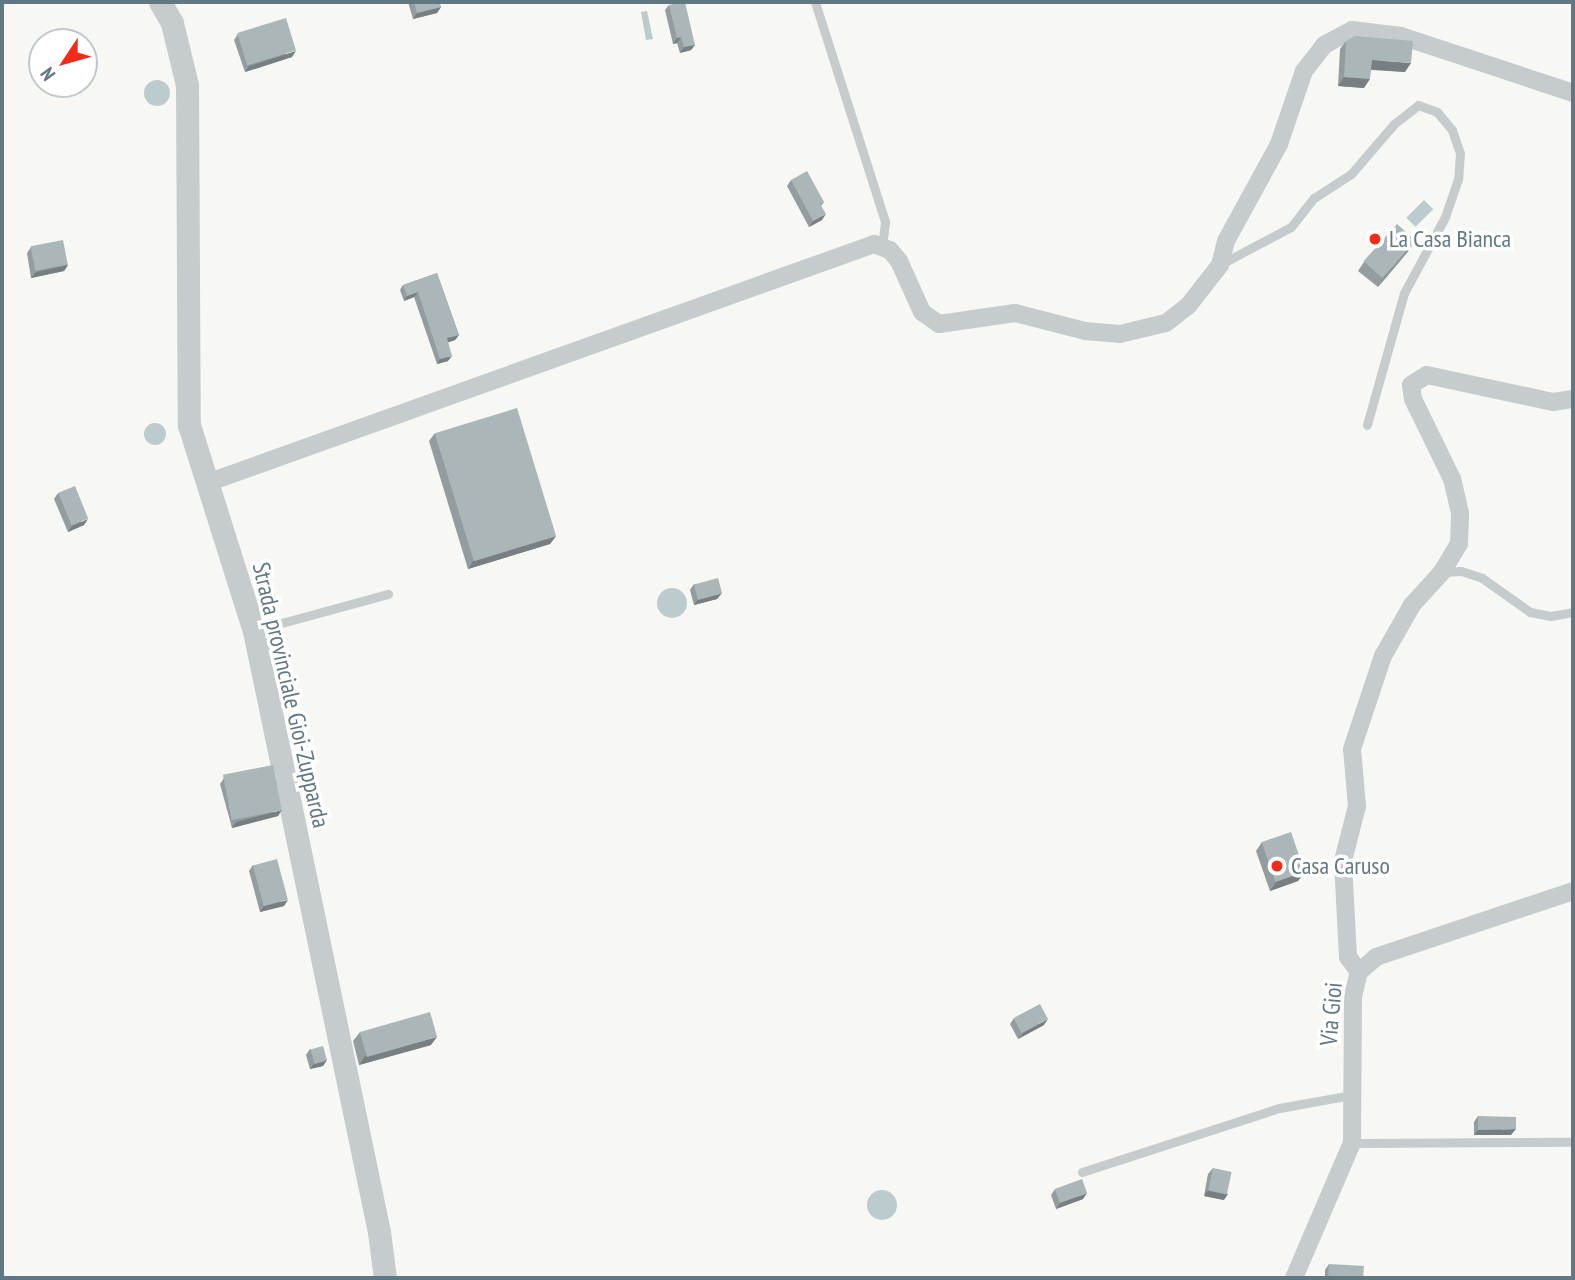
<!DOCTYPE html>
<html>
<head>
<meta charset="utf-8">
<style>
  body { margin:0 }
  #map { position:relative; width:1575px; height:1280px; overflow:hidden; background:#f7f7f4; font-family:"PT Sans Narrow",sans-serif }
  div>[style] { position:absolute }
  .water>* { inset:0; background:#bccbcd; transform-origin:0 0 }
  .round { border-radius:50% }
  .service>* { height:9px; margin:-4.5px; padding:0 4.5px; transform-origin:4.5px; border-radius:4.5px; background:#c6cbcd }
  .minor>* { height:18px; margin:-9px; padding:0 9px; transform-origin:9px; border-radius:9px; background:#c6cbcd }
  .tertiary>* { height:23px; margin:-11.5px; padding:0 11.5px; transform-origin:11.5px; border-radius:11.5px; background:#c6cbcd }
  .wall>* { inset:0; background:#939d9f }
  .shaded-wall>* { inset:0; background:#787f82 }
  .building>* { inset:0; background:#abb6b9; transform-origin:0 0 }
  .dots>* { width:19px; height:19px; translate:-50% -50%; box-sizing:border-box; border:4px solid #fff; border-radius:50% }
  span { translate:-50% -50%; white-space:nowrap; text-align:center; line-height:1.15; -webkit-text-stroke:7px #fff; paint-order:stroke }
  .poi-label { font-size:24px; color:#607881 }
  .left { translate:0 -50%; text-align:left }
  .street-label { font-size:24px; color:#607881 }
  .frame { position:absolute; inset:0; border:4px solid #607881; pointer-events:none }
  .north { position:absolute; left:28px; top:28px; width:70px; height:70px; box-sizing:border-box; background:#fff; border:2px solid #bfc9cd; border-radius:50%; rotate:234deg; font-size:19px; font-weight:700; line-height:28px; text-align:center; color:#607881 }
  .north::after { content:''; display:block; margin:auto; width:24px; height:32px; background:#f12c19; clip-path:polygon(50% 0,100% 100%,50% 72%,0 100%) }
</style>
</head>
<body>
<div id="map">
  <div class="water">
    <div style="clip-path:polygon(647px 11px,653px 39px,646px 40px,641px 12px)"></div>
    <div class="round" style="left:144px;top:80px;width:26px;height:26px"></div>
    <div style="left:1424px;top:200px;width:13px;height:25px;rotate:45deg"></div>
    <div class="round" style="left:144px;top:423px;width:22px;height:22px"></div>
    <div class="round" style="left:657px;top:588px;width:30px;height:30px"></div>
    <div class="round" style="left:867px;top:1190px;width:30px;height:30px"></div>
  </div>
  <div class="service">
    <div style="left:815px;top:2px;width:231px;rotate:72.3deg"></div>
    <div style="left:885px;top:222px;width:23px;rotate:97deg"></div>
    <div style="left:1221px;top:264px;width:79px;rotate:-27.9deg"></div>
    <div style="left:1291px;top:227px;width:37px;rotate:-52deg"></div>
    <div style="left:1314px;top:198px;width:44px;rotate:-33deg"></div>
    <div style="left:1351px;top:174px;width:66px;rotate:-49.3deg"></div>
    <div style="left:1394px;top:124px;width:31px;rotate:-38deg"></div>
    <div style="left:1418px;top:105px;width:20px;rotate:20deg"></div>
    <div style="left:1437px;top:112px;width:23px;rotate:50deg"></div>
    <div style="left:1452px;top:130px;width:24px;rotate:71deg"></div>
    <div style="left:1460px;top:153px;width:26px;rotate:94deg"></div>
    <div style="left:1458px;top:179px;width:40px;rotate:108.9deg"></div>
    <div style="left:1445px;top:217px;width:86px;rotate:118.3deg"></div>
    <div style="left:1404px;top:293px;width:137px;rotate:105.7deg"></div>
    <div style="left:1442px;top:572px;width:19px;rotate:-3deg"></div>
    <div style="left:1461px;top:571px;width:22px;rotate:18deg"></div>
    <div style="left:1482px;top:578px;width:59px;rotate:35.3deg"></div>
    <div style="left:1530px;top:612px;width:21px;rotate:11deg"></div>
    <div style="left:1551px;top:616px;width:22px;rotate:-10deg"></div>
    <div style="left:256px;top:630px;width:137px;rotate:-15.3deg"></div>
    <div style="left:1352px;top:1143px;width:221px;rotate:-0.3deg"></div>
    <div style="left:1082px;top:1172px;width:207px;rotate:-18deg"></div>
    <div style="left:1279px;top:1108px;width:73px;rotate:-10.2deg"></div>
  </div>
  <div class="minor">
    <div style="left:207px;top:483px;width:709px;rotate:-19.71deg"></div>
    <div style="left:874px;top:244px;width:17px;rotate:21deg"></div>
    <div style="left:890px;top:250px;width:14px;rotate:51deg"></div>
    <div style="left:899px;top:261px;width:56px;rotate:65.7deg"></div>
    <div style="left:922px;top:312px;width:21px;rotate:35deg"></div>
    <div style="left:939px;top:324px;width:77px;rotate:-8.2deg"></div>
    <div style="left:1015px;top:313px;width:72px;rotate:14.4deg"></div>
    <div style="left:1085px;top:331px;width:35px;rotate:5deg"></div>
    <div style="left:1120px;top:334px;width:47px;rotate:-13.4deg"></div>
    <div style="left:1166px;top:323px;width:28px;rotate:-38deg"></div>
    <div style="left:1188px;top:306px;width:52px;rotate:-52deg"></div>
    <div style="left:1220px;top:265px;width:25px;rotate:-76deg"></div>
    <div style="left:1226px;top:241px;width:111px;rotate:-61.3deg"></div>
    <div style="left:1279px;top:144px;width:77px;rotate:-71.1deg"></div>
    <div style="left:1304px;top:71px;width:33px;rotate:-52deg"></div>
    <div style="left:1324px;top:45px;width:32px;rotate:-28deg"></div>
    <div style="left:1352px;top:30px;width:49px;rotate:7deg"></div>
    <div style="left:1401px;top:36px;width:181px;rotate:18.3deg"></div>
    <div style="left:1359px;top:972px;width:19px;rotate:-126deg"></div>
    <div style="left:1348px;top:957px;width:96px;rotate:-93deg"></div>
    <div style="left:1343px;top:861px;width:57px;rotate:-75.7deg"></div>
    <div style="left:1357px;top:806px;width:57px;rotate:-95deg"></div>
    <div style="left:1352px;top:749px;width:98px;rotate:-71.6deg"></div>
    <div style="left:1383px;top:656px;width:59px;rotate:-60.4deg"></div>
    <div style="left:1412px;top:605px;width:45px;rotate:-47.7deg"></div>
    <div style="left:1442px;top:572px;width:33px;rotate:-59deg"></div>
    <div style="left:1459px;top:544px;width:31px;rotate:-88deg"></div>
    <div style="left:1460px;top:513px;width:35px;rotate:-103deg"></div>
    <div style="left:1452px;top:479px;width:89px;rotate:-116deg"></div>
    <div style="left:1413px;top:399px;width:14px;rotate:-98deg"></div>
    <div style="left:1411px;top:385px;width:19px;rotate:-32deg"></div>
    <div style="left:1427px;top:375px;width:129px;rotate:12.1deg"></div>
    <div style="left:1553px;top:402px;width:20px;rotate:-9deg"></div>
    <div style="left:1294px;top:1278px;width:147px;rotate:-66.8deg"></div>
    <div style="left:1352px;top:1143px;width:146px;rotate:-89.6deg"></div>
    <div style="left:1353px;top:997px;width:26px;rotate:-77deg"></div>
    <div style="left:1359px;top:972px;width:23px;rotate:-41deg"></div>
    <div style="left:1376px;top:957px;width:208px;rotate:-18.5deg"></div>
  </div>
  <div class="tertiary">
    <div style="left:160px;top:2px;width:24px;rotate:60deg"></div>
    <div style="left:172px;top:23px;width:64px;rotate:76.4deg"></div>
    <div style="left:187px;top:85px;width:340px;rotate:89.7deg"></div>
    <div style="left:189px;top:425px;width:216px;rotate:72.5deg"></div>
    <div style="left:254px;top:631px;width:614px;rotate:78.25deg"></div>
    <div style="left:379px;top:1232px;width:46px;rotate:82.6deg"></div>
  </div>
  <div class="wall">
    <div style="clip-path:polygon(408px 2px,439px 2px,441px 7px,437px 13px,413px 19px)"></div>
    <div style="clip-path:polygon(669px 5px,695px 45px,691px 50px,680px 53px,677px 43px,673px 44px,665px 10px)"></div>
    <div style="clip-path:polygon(238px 34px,292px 57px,245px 72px,234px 40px)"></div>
    <div style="clip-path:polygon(1346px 41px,1405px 72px,1371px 70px,1364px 88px,1338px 86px,1340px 49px)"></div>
    <div style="clip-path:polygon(791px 180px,824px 202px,821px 206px,822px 220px,809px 227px,787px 186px)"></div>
    <div style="clip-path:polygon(31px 247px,68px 265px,64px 271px,31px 278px,27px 253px)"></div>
    <div style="clip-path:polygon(1410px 249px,1378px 287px,1358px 271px,1364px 262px)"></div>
    <div style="clip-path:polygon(437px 273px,459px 335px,455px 340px,448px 342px,448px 361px,437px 364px,414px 297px,404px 301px,400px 290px,403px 285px)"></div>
    <div style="clip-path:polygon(435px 433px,556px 536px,550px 544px,468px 569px,429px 441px)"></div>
    <div style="clip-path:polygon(58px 493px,84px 525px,68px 532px,54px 499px)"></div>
    <div style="clip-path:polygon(694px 584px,722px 593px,717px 599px,694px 605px,690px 590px)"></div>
    <div style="clip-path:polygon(224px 778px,278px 816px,232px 828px,220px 784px)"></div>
    <div style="clip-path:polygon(1262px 842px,1305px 872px,1298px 881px,1270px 891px,1256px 851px)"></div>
    <div style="clip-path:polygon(253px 865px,284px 906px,260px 912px,249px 871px)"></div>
    <div style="clip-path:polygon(1014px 1018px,1044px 1025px,1018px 1039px,1010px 1024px)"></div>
    <div style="clip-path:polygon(360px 1032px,431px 1045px,359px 1065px,353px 1041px)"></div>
    <div style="clip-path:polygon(310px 1049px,327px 1060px,323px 1066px,310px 1069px,306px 1055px)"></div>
    <div style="clip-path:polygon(1478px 1116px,1511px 1135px,1474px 1135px,1474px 1122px)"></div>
    <div style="clip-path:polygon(1213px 1168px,1224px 1200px,1204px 1196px,1208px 1174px)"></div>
    <div style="clip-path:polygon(1055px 1189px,1083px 1199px,1056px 1209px,1051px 1195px)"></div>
    <div style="clip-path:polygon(1329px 1264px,1363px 1278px,1325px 1278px,1325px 1270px)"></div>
  </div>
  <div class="shaded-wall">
    <div style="clip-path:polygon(441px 7px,437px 13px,413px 19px,417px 13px)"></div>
    <div style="clip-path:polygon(681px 37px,677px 43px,673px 44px,677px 38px)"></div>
    <div style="clip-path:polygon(695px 45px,691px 50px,680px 53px,684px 47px)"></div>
    <div style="clip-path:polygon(296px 51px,292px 57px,245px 72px,249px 66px)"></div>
    <div style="clip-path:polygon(1372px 60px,1411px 63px,1405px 72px,1366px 69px)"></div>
    <div style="clip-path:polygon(1344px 77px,1370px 79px,1364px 88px,1338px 86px)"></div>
    <div style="clip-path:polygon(826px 214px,822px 220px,809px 227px,813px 221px)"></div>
    <div style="clip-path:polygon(1416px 241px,1410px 249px,1378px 287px,1384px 279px)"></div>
    <div style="clip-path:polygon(68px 265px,64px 271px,31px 278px,36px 272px)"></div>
    <div style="clip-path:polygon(418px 292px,414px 297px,404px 301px,407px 296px)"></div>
    <div style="clip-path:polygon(459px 335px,455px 340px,444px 344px,447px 338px)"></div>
    <div style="clip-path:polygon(452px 356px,448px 361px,437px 364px,440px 359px)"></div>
    <div style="clip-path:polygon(88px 519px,84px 525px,68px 532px,72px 526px)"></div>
    <div style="clip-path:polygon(556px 536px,550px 544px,468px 569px,474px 560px)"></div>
    <div style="clip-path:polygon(722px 593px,717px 599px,694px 605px,698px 599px)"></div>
    <div style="clip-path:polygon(282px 810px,278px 816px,232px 828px,236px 822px)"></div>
    <div style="clip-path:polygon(1305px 872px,1298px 881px,1270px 891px,1276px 882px)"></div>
    <div style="clip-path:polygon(288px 900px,284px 906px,260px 912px,264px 906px)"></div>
    <div style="clip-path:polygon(1048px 1019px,1044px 1025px,1018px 1039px,1023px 1033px)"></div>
    <div style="clip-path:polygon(437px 1037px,431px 1045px,359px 1065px,365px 1056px)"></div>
    <div style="clip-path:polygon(327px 1060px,323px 1066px,310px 1069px,314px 1064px)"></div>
    <div style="clip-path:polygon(1516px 1129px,1511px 1135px,1474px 1135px,1478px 1130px)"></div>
    <div style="clip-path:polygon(1208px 1190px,1228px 1194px,1224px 1200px,1204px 1196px)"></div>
    <div style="clip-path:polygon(1087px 1193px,1083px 1199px,1056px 1209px,1060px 1203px)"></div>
  </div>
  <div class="building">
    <div style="clip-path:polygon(414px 2px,439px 2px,441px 7px,417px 13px)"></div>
    <div style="clip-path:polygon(682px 2px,685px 2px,695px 45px,684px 47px,681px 37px,677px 38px,669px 5px)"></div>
    <div style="left:286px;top:18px;width:34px;height:51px;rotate:73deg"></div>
    <div style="clip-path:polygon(1355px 36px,1413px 41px,1411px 63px,1372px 60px,1370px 79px,1344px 77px,1346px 41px)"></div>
    <div style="clip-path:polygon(807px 171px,824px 202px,820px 204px,826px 214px,813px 221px,791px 180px)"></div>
    <div style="left:1397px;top:224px;width:25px;height:50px;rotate:42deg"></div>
    <div style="left:63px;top:240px;width:25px;height:33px;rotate:79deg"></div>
    <div style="clip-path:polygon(437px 273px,459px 335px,447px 338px,452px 356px,440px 359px,418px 292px,407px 296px,403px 285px)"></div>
    <div style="left:517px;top:408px;width:134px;height:86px;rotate:73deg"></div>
    <div style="left:75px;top:486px;width:35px;height:18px;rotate:68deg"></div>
    <div style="left:718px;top:578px;width:16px;height:25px;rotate:75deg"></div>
    <div style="left:273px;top:765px;width:46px;height:51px;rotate:79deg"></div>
    <div style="left:1291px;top:832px;width:42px;height:31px;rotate:71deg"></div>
    <div style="left:277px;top:859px;width:42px;height:25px;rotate:75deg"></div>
    <div style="left:1040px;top:1004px;width:17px;height:30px;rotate:62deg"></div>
    <div style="left:430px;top:1012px;width:26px;height:73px;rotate:74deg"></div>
    <div style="left:323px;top:1046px;width:15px;height:13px;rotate:74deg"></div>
    <div style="clip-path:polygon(1478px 1116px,1516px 1117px,1516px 1129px,1478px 1130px)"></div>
    <div style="left:1213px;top:1168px;width:19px;height:23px;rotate:12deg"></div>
    <div style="left:1082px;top:1179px;width:15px;height:29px;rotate:70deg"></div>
    <div style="clip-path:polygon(1329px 1264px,1364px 1266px,1363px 1278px,1328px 1278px)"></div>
  </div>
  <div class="dots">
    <div style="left:1375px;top:239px;background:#f12c19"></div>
    <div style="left:1277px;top:866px;background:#f12c19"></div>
  </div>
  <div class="poi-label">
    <span class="left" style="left:1389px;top:239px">La Casa Bianca</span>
    <span class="left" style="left:1291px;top:866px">Casa Caruso</span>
  </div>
  <div class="street-label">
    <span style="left:291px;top:695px;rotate:77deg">Strada provinciale Gioi-Zupparda</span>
    <span style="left:1331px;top:1014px;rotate:-85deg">Via Gioi</span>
  </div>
  <div class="frame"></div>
  <div class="north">N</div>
</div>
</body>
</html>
